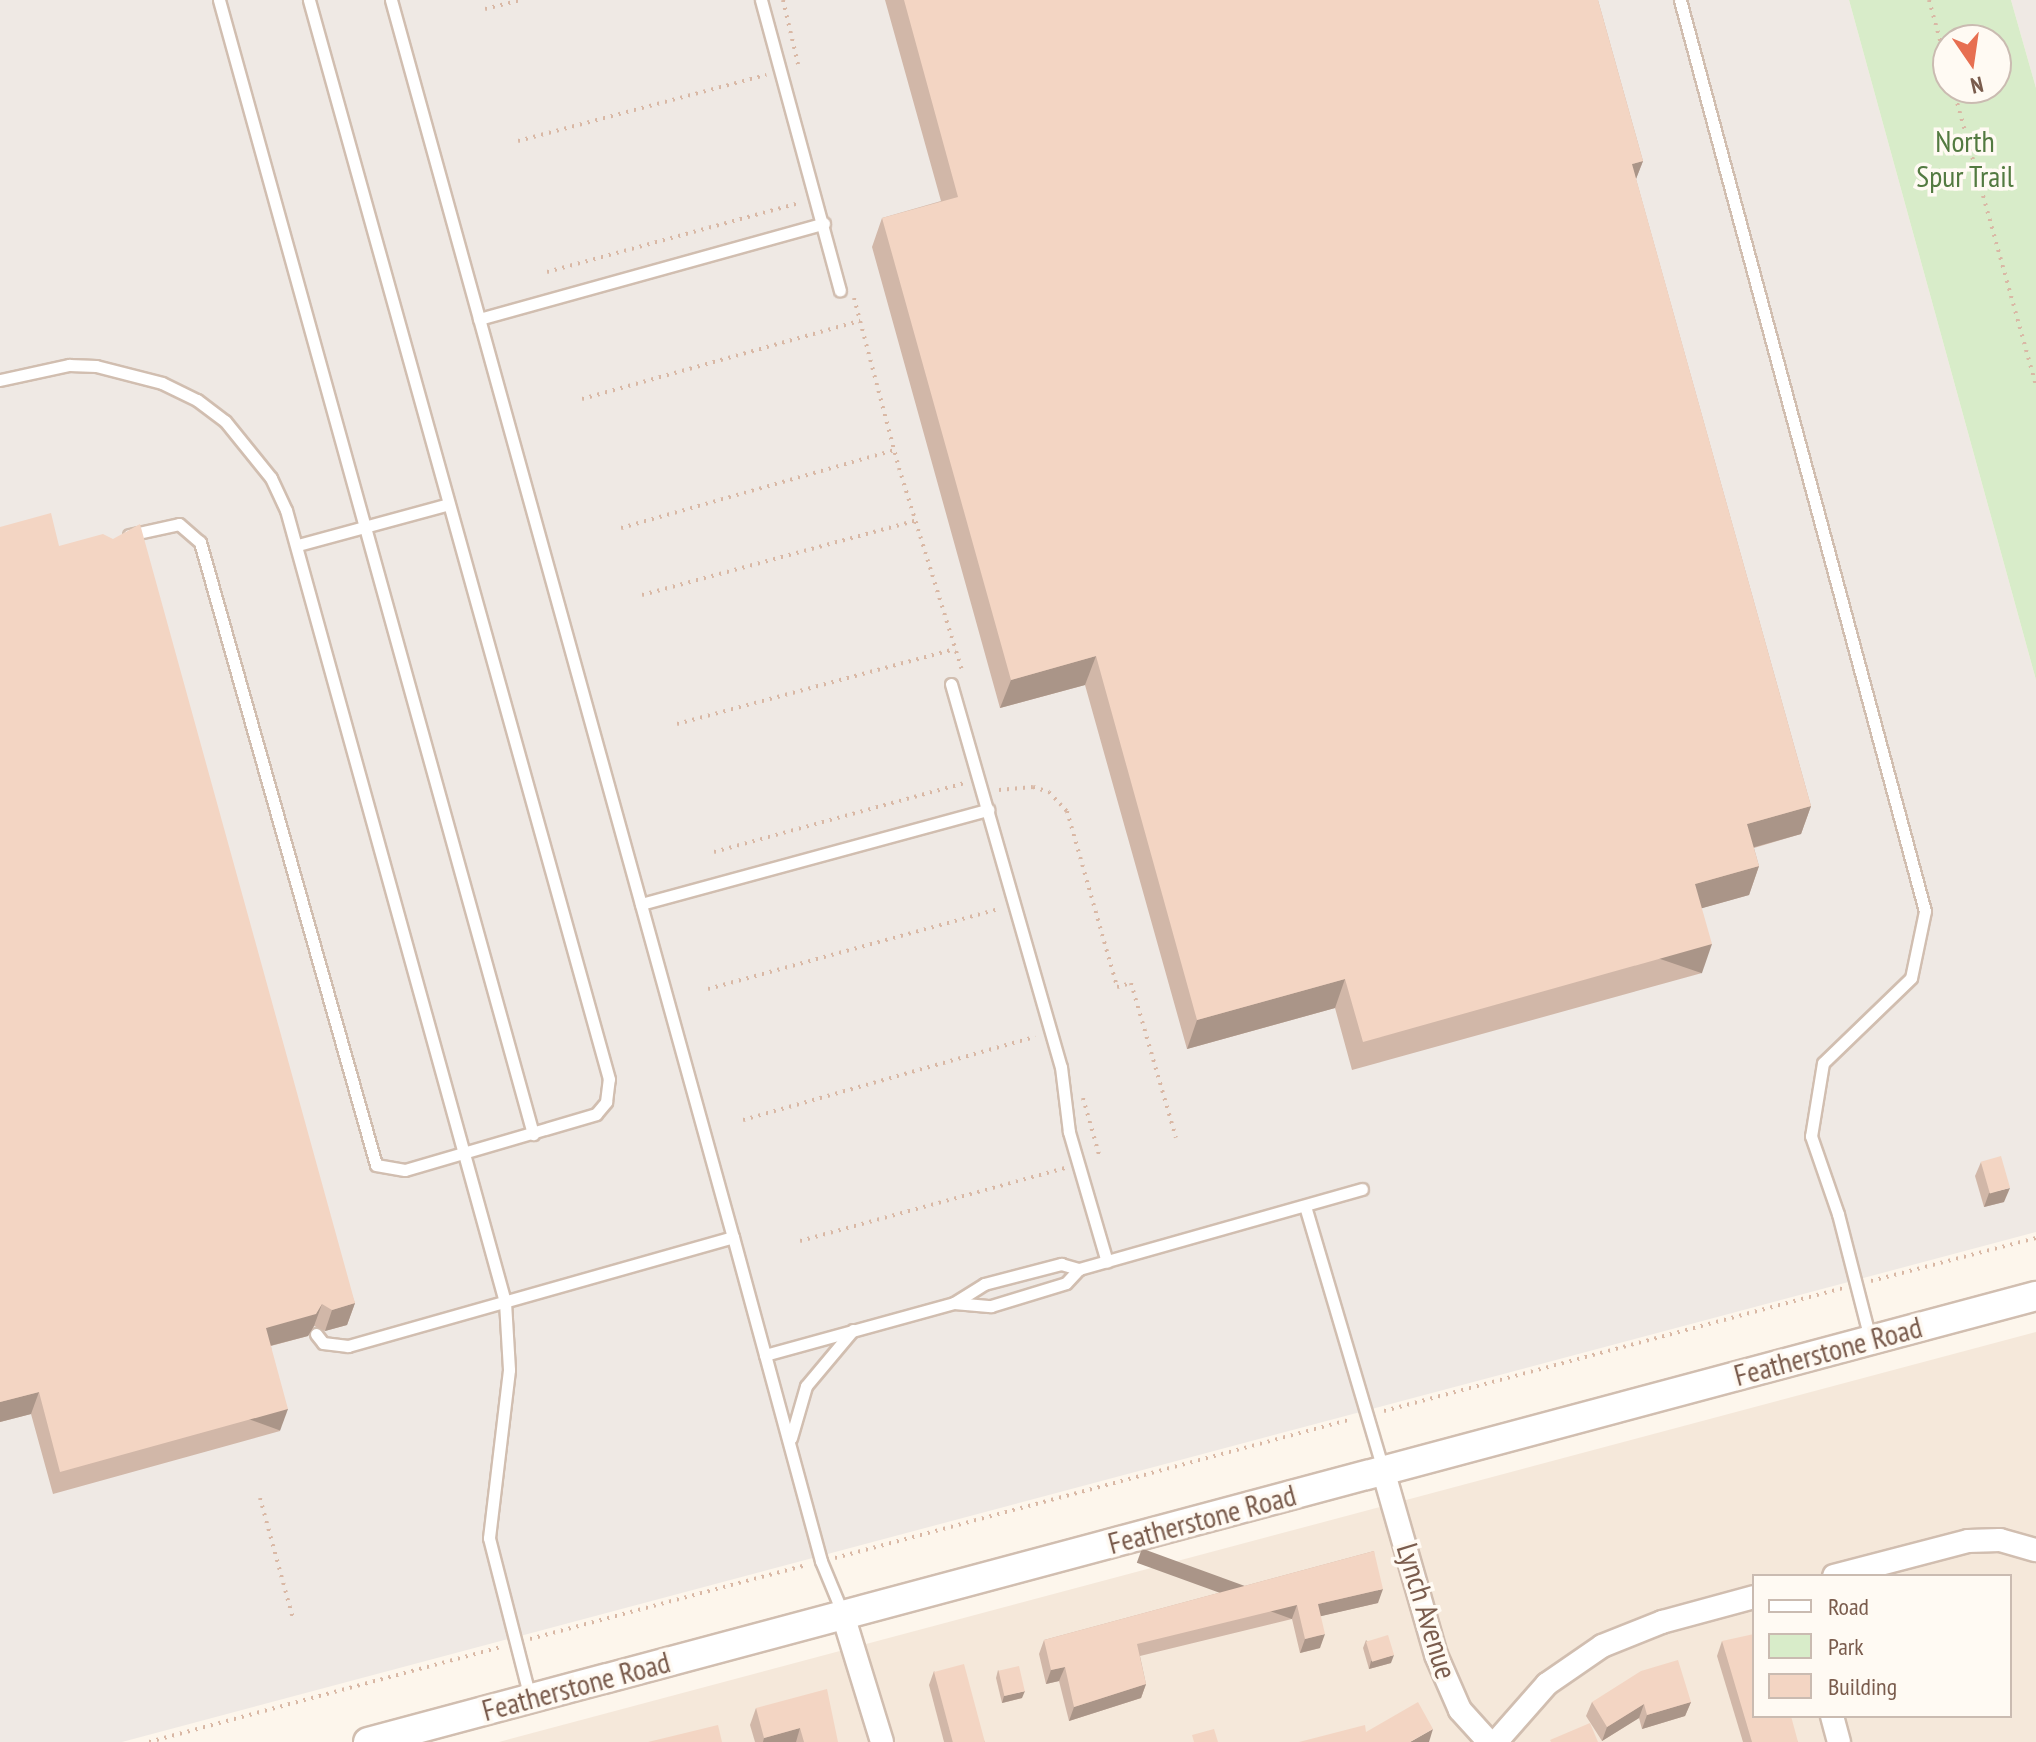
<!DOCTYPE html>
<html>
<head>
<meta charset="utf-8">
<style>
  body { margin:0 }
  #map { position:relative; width:2036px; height:1742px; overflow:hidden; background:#fdf6ec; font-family:"PT Sans Narrow",sans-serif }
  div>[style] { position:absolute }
  .residential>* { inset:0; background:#f5e8da }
  .industrial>* { inset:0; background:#efe9e4 }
  .green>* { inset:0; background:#d8ecc9 }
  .path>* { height:4px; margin-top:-2px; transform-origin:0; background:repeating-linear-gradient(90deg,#d9b8a5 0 2px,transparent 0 8px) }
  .roads { filter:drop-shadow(2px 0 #d1beb0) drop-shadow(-2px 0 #d1beb0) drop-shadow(0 2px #d1beb0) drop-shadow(0 -2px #d1beb0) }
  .service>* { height:11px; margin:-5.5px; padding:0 5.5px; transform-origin:5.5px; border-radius:5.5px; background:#fff }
  .minor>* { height:22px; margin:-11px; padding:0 11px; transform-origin:11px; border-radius:11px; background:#fff }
  .tertiary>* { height:28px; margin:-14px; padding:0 14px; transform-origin:14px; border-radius:14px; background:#fff }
  .wall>* { inset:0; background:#d1b7a8 }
  .shaded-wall>* { inset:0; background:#aa9588; transform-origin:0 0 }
  .building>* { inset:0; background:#f3d5c3; transform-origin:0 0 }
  span { translate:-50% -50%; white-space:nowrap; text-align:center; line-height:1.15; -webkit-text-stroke:7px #fffaf3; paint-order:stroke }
  .park-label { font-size:30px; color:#537a41 }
  .street-label { font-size:30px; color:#7a5c4d }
  .legend { position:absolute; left:1752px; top:1574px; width:260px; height:144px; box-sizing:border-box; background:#fffaf3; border:2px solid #cabbb1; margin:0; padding:10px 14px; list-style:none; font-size:24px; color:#7a5c4d }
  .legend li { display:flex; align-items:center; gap:16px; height:40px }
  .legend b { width:40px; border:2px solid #cabbb1 }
  .north { position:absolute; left:1932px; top:24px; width:80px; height:80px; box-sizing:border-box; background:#fffaf3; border:2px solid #cabbb1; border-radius:50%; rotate:167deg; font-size:22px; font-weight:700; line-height:32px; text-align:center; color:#7a5c4d }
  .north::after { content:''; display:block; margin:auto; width:28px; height:36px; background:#e76f51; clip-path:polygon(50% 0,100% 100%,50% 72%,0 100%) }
</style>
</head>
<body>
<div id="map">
  <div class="residential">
    <div style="clip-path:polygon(evenodd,2036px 1332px,2036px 1742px,499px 1742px,2036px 1332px,1754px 1576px,2010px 1576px,2010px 1716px,1754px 1716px,1754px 1576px)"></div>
  </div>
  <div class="industrial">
    <div style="clip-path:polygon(0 0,1849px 0,2036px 680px,2036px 1232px,122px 1742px,0 1742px)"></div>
    <div style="clip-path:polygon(2011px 0,2036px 0,2036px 88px)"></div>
  </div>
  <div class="green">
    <div style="clip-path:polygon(evenodd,1849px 0,2011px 0,2036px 88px,2036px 680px,1849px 0,1948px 40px,1996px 40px,1996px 88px,1948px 88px,1948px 40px)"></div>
  </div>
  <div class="path">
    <div style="left:783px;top:0;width:66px;rotate:76.8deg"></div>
    <div style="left:1929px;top:0;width:72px;rotate:74.6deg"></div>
    <div style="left:485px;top:9px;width:37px;rotate:-14deg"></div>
    <div style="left:1953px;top:88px;width:308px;rotate:74.4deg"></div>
    <div style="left:518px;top:141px;width:257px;rotate:-14.9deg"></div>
    <div style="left:547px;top:272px;width:262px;rotate:-15.3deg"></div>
    <div style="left:854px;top:298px;width:176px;rotate:75.2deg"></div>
    <div style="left:899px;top:468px;width:212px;rotate:72.7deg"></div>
    <div style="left:582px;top:399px;width:289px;rotate:-15.7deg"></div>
    <div style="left:621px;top:528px;width:285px;rotate:-15.9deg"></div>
    <div style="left:642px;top:595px;width:283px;rotate:-15.2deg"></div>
    <div style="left:677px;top:724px;width:288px;rotate:-15.1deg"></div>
    <div style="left:999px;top:790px;width:34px;rotate:-5deg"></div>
    <div style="left:1033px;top:787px;width:17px;rotate:17deg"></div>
    <div style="left:1049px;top:792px;width:26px;rotate:47deg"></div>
    <div style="left:1067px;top:811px;width:183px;rotate:74.1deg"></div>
    <div style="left:1117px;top:987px;width:15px;rotate:-16deg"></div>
    <div style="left:1131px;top:983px;width:161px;rotate:73.8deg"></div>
    <div style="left:714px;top:852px;width:260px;rotate:-15.4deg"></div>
    <div style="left:708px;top:989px;width:301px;rotate:-15.4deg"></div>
    <div style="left:1083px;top:1098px;width:62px;rotate:74.2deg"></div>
    <div style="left:743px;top:1120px;width:304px;rotate:-15.9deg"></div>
    <div style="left:800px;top:1241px;width:275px;rotate:-15.4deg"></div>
    <div style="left:1871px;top:1281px;width:171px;rotate:-14.6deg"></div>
    <div style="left:1384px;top:1411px;width:475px;rotate:-15deg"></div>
    <div style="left:260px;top:1498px;width:125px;rotate:74.7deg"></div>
    <div style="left:835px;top:1558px;width:535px;rotate:-15.05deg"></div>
    <div style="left:530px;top:1639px;width:287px;rotate:-15deg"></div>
    <div style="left:149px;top:1742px;width:366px;rotate:-15.1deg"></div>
  </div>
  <div class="roads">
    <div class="service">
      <div style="left:219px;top:0;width:1177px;rotate:74.52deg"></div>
      <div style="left:391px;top:0;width:1283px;rotate:74.55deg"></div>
      <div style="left:761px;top:0;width:301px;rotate:74.8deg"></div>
      <div style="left:1680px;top:0;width:943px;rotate:74.95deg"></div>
      <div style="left:1925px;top:911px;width:68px;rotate:101.8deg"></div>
      <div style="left:1911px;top:978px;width:122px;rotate:136deg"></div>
      <div style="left:1823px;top:1063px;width:74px;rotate:99.3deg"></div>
      <div style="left:1811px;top:1136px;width:83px;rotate:70.9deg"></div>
      <div style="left:1838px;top:1214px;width:129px;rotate:75.6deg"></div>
      <div style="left:479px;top:319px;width:358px;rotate:-15.5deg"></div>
      <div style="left:0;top:380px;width:71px;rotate:-12.3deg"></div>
      <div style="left:69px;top:365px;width:27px;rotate:2deg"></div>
      <div style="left:96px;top:366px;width:68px;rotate:14.4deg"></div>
      <div style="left:162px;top:383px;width:39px;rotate:26deg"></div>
      <div style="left:197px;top:400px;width:35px;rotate:37deg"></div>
      <div style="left:225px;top:421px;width:73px;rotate:51.1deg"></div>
      <div style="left:271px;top:478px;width:35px;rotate:65deg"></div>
      <div style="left:286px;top:510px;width:822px;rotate:74.54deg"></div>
      <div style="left:505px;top:1302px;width:68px;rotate:86.6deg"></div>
      <div style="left:509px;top:1370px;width:169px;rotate:96.8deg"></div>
      <div style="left:489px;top:1538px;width:165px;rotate:75.6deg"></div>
      <div style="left:129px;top:535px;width:51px;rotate:-12.4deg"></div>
      <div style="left:179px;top:524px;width:28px;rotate:41deg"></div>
      <div style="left:200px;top:542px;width:647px;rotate:74.22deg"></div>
      <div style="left:376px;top:1165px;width:29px;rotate:10deg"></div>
      <div style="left:405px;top:1170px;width:199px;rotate:-16.3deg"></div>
      <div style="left:596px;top:1114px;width:16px;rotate:-50deg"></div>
      <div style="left:606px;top:1102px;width:23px;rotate:-83deg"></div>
      <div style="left:609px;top:1079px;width:1120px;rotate:-105.54deg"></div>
      <div style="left:298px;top:545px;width:156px;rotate:-15.2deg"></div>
      <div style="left:951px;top:684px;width:398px;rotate:74deg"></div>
      <div style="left:1061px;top:1067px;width:65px;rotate:83deg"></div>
      <div style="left:1069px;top:1132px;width:135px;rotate:73.7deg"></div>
      <div style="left:641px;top:904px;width:360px;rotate:-15.2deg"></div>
      <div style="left:1305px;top:1206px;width:275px;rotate:73.5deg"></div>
      <div style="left:954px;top:1303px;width:37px;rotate:5deg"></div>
      <div style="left:991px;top:1306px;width:78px;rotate:-17deg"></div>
      <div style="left:1066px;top:1283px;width:19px;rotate:-47deg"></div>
      <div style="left:316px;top:1334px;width:11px;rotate:52deg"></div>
      <div style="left:323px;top:1343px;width:25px;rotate:7deg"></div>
      <div style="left:348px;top:1346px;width:400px;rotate:-15.8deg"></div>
      <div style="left:733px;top:1237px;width:336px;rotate:74.8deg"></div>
      <div style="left:821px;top:1561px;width:57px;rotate:67.5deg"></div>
      <div style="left:765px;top:1355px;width:196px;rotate:-15.4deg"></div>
      <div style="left:954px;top:1303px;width:36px;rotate:-32deg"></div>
      <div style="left:984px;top:1284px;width:80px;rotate:-14.6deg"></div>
      <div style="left:1061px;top:1264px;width:19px;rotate:16deg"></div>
      <div style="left:1079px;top:1269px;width:294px;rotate:-15.8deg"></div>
      <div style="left:791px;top:1438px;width:54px;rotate:-73.9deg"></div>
      <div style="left:806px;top:1386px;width:73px;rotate:-50deg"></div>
    </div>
    <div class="minor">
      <div style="left:1383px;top:1470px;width:192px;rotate:74deg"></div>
      <div style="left:1436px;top:1655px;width:60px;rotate:66.4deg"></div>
      <div style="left:1460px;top:1710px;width:43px;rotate:47.8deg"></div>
      <div style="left:1834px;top:1576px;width:138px;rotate:-14.6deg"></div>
      <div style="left:1968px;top:1541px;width:32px;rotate:-2deg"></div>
      <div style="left:2000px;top:1540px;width:37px;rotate:16deg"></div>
      <div style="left:843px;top:1615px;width:133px;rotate:72.9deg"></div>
      <div style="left:1832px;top:1716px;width:27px;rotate:75deg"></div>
      <div style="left:1496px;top:1742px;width:77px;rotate:-48.7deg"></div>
      <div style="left:1547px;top:1684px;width:67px;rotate:-34.6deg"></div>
      <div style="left:1602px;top:1646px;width:65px;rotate:-21.8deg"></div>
      <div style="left:1662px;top:1622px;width:95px;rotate:-15.2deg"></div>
    </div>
    <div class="tertiary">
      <div style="left:368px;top:1742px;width:1727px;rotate:-14.97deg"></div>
    </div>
  </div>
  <div class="wall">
    <div style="clip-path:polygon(885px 0,1598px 0,1643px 161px,1636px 179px,1811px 806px,1801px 834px,1754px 848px,1759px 866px,1749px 895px,1702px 908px,1702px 973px,1352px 1070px,1335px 1008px,1187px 1049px,1085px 685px,1000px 708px,872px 247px,882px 218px,941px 201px)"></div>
    <div style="clip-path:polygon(0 527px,59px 546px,355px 1303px,347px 1325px,325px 1331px,314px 1326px,308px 1336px,271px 1346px,280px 1431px,53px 1494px,31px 1414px,0 1422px)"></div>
    <div style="clip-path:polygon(1981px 1162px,2004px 1202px,1984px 1207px,1975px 1176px)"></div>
    <div style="clip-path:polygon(1374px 1551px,1378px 1603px,1321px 1616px,1320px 1648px,1300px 1653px,1292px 1619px,1140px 1656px,1146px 1684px,1141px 1698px,1069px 1721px,1059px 1681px,1046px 1684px,1039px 1654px,1044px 1640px)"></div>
    <div style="clip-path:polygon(1366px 1640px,1391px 1663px,1369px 1669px,1363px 1648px)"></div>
    <div style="clip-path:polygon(1722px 1641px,1798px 1742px,1743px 1742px,1717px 1656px)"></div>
    <div style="clip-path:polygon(998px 1670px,1022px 1698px,1002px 1703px,996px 1678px)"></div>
    <div style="clip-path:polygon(934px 1671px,985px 1742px,944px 1742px,929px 1685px)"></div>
    <div style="clip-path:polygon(1592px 1702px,1691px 1702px,1685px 1716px,1642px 1729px,1639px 1718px,1602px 1741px,1586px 1716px)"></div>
    <div style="clip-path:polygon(756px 1708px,838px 1742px,755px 1742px,750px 1725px)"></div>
  </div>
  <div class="shaded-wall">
    <div style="clip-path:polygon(1643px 161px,1632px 189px,1632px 164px)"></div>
    <div style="clip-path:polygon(1096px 656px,1085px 685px,1000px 708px,1011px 680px)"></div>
    <div style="clip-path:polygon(1811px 806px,1801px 834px,1737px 852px,1747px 824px)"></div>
    <div style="clip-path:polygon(1759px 866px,1749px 895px,1685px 913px,1695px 884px)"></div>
    <div style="left:1712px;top:944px;width:31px;height:362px;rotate:109deg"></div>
    <div style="clip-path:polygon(1345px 979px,1335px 1008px,1187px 1049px,1197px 1020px)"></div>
    <div style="clip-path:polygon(2010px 1188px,2004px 1202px,1984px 1207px,1989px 1193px)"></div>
    <div style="clip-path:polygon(355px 1303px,347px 1325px,325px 1331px,332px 1310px)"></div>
    <div style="clip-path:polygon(322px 1304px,314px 1326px,308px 1336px,258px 1349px,266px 1328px)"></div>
    <div style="clip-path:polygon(39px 1392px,31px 1414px,0 1422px,0 1402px)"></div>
    <div style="left:288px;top:1409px;width:23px;height:237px;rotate:110deg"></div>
    <div style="clip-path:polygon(1383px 1589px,1378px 1603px,1313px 1618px,1318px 1604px)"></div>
    <div style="left:1297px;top:1605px;width:15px;height:165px;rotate:110deg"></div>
    <div style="clip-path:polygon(1325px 1634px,1320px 1648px,1300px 1653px,1305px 1639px)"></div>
    <div style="clip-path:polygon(1394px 1655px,1391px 1663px,1369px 1669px,1371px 1661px)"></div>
    <div style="clip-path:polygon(1065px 1667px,1059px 1681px,1046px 1684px,1051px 1670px)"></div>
    <div style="clip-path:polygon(1146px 1684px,1141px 1698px,1069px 1721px,1074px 1707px)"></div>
    <div style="clip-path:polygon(1025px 1691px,1022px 1698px,1002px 1703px,1004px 1696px)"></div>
    <div style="clip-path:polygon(1691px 1702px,1685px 1716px,1642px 1729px,1647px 1715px)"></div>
    <div style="clip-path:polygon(1644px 1704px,1639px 1718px,1602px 1741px,1607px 1727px)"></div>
    <div style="clip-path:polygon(800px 1728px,796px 1742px,763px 1742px,764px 1738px)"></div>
    <div style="clip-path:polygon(1433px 1729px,1429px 1742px,1410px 1742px)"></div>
  </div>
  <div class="building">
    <div style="clip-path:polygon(904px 0,1598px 0,1643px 161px,1632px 164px,1811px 806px,1747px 824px,1759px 866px,1695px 884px,1712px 944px,1363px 1042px,1345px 979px,1197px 1020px,1096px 656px,1011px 680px,882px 218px,958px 197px)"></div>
    <div style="clip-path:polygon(51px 513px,59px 546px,103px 534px,113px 539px,140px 524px,355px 1303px,332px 1310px,322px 1304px,316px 1314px,266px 1328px,288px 1409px,60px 1472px,39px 1392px,0 1402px,0 527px)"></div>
    <div style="left:2001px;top:1156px;width:33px;height:21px;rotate:74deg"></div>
    <div style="clip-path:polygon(1374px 1551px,1383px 1589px,1318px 1604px,1325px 1634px,1305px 1639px,1297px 1605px,1137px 1644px,1146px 1684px,1074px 1707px,1065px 1667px,1051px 1670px,1044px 1640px)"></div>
    <div style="clip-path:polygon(1754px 1634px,1754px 1716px,1791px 1716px,1798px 1742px,1752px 1742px,1722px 1641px)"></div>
    <div style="left:1388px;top:1635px;width:21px;height:23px;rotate:73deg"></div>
    <div style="clip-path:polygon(1678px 1660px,1691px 1702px,1647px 1715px,1644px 1704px,1607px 1727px,1592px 1702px,1641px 1671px)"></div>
    <div style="left:964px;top:1664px;width:81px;height:31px;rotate:75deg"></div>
    <div style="left:1019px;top:1666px;width:26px;height:21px;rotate:77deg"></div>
    <div style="clip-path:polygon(827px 1689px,838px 1742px,804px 1742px,800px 1728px,764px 1738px,756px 1708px)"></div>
    <div style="clip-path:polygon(1418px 1702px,1433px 1729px,1410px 1742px,1299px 1742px,1365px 1725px,1366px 1732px)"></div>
    <div style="clip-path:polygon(1590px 1723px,1598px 1742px,1551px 1742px,1550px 1740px)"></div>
    <div style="clip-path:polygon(718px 1725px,722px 1742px,648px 1742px)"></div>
    <div style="clip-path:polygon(1214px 1729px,1218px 1742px,1194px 1742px,1192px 1735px)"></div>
  </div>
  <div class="park-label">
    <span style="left:1965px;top:158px">North<br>Spur Trail</span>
  </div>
  <div class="street-label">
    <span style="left:1828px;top:1351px;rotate:-15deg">Featherstone Road</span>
    <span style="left:1202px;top:1519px;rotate:-15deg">Featherstone Road</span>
    <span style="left:1427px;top:1611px;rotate:73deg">Lynch Avenue</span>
    <span style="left:576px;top:1686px;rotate:-15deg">Featherstone Road</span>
  </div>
  <ul class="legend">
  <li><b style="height:10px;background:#fff"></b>Road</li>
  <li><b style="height:22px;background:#d8ecc9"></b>Park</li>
  <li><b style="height:22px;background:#f3d5c3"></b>Building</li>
  </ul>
  <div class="north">N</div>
</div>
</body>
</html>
